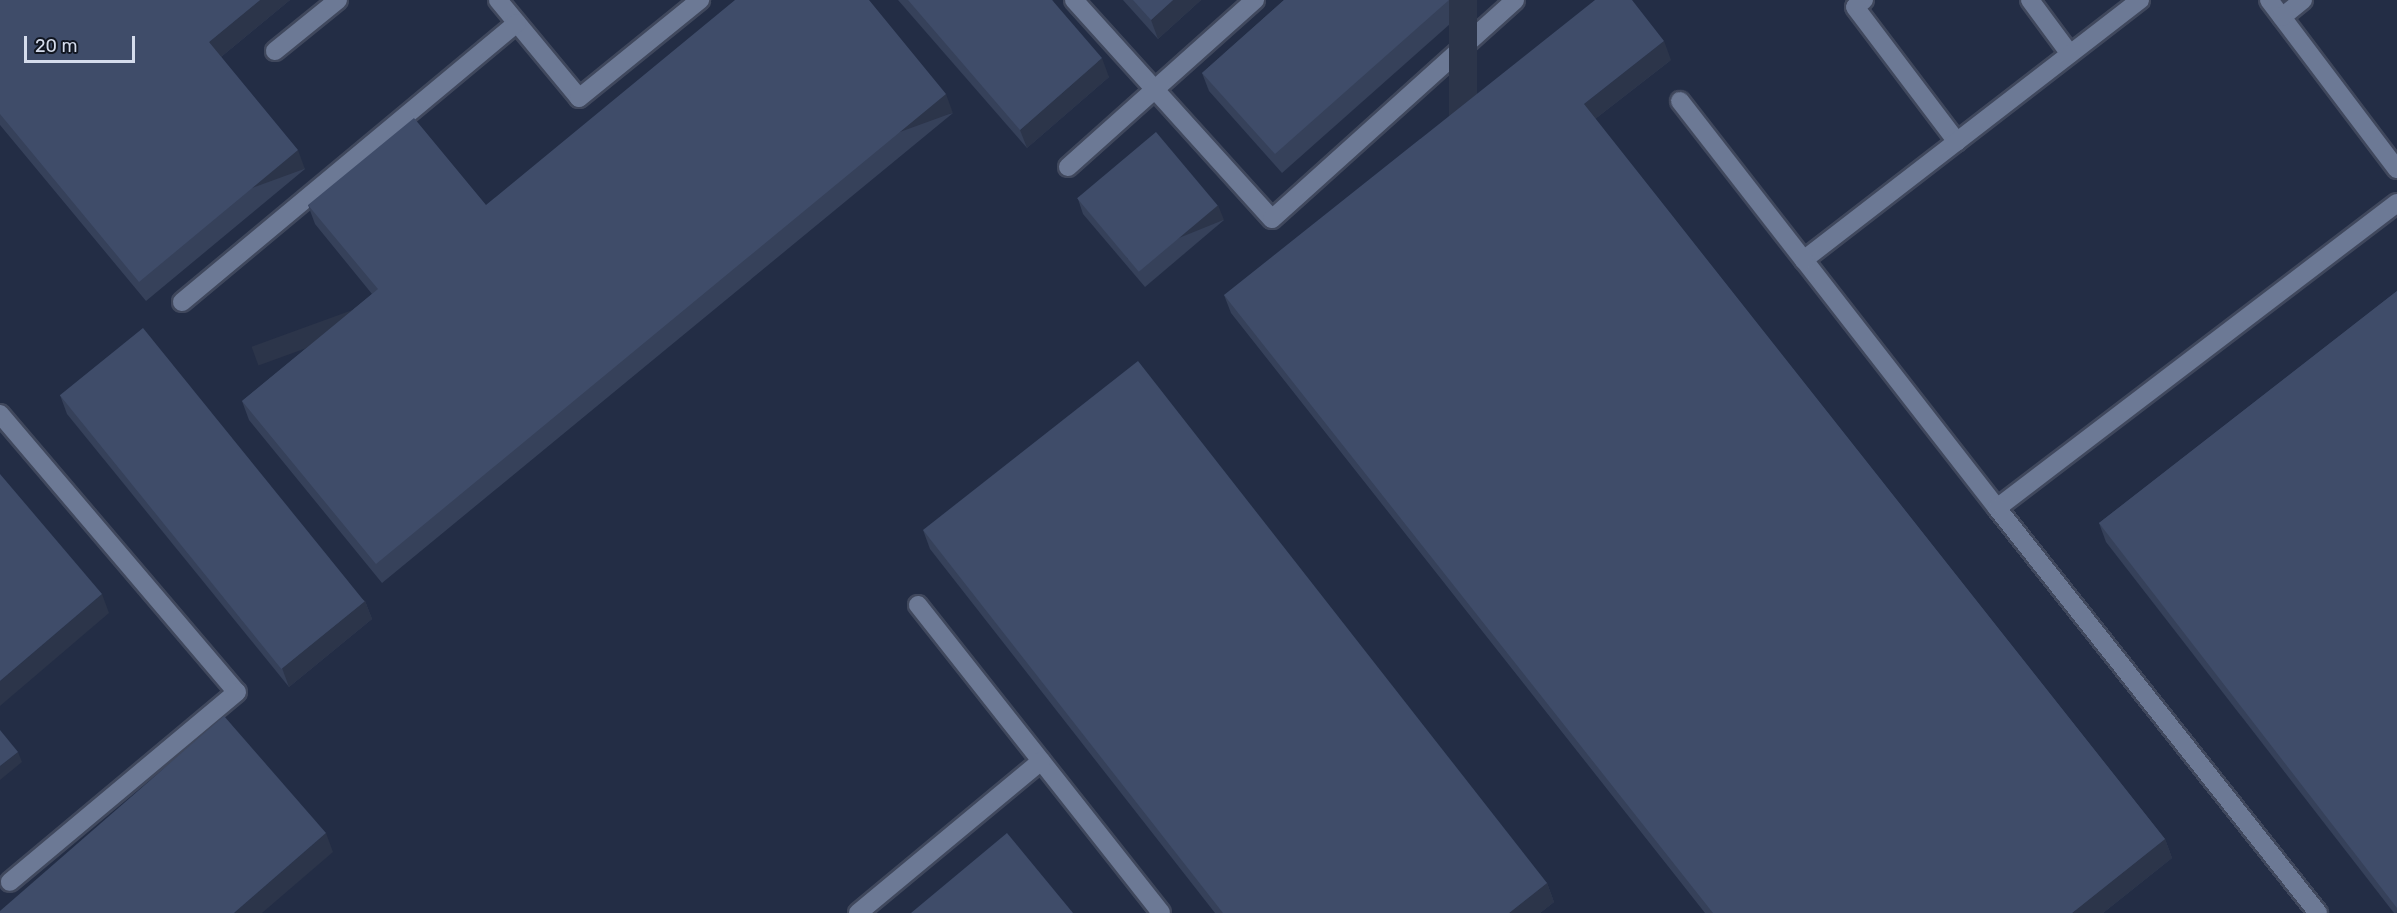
<!DOCTYPE html>
<html>
<head>
<meta charset="utf-8">
<style>
  body { margin:0 }
  #map { position:relative; width:2397px; height:913px; overflow:hidden; background:#232d45; font-family:Rubik,sans-serif }
  div>[style] { position:absolute }
  .roads { filter:drop-shadow(2px 0 #40485d) drop-shadow(-2px 0 #40485d) drop-shadow(0 2px #40485d) drop-shadow(0 -2px #40485d) }
  .service>* { height:18px; margin:-9px; padding:0 9px; transform-origin:9px; border-radius:9px; background:#6c7995 }
  .wall>* { inset:0; background:#36415a }
  .shaded-wall>* { inset:0; background:#2c354a; transform-origin:0 0 }
  .building>* { inset:0; background:#3f4c69; transform-origin:0 0 }
  span { translate:-50% -50%; white-space:nowrap; text-align:center; line-height:1.15; -webkit-text-stroke:6px #111621; paint-order:stroke }
  .scale { position:absolute; left:24px; top:36px; width:111px; height:27px; box-sizing:border-box; border:3px solid #d5dcec; border-top:0; padding-left:8px; font-size:18px; line-height:21px; white-space:nowrap; color:#d5dcec; -webkit-text-stroke:4px #111621; paint-order:stroke }
</style>
</head>
<body>
<div id="map">
  <div class="roads">
    <div class="service">
      <div style="left:498px;top:0;width:127px;rotate:50.4deg"></div>
      <div style="left:579px;top:98px;width:156px;rotate:-39deg"></div>
      <div style="left:1074px;top:0;width:295px;rotate:47.9deg"></div>
      <div style="left:1272px;top:219px;width:327px;rotate:-42deg"></div>
      <div style="left:1864px;top:0;width:11px;rotate:142deg"></div>
      <div style="left:1855px;top:7px;width:169px;rotate:52.9deg"></div>
      <div style="left:2030px;top:0;width:67px;rotate:53.5deg"></div>
      <div style="left:2140px;top:0;width:425px;rotate:142.3deg"></div>
      <div style="left:1804px;top:260px;width:314px;rotate:52.1deg"></div>
      <div style="left:1997px;top:508px;width:503px;rotate:-37.33deg"></div>
      <div style="left:2269px;top:0;width:212px;rotate:52.9deg"></div>
      <div style="left:2282px;top:17px;width:27px;rotate:-39deg"></div>
      <div style="left:275px;top:51px;width:81px;rotate:-39deg"></div>
      <div style="left:1680px;top:101px;width:202px;rotate:52.1deg"></div>
      <div style="left:1068px;top:167px;width:251px;rotate:-41.8deg"></div>
      <div style="left:182px;top:302px;width:436px;rotate:-39.8deg"></div>
      <div style="left:0;top:414px;width:365px;rotate:49.6deg"></div>
      <div style="left:237px;top:692px;width:296px;rotate:140.1deg"></div>
      <div style="left:1997px;top:508px;width:517px;rotate:51.6deg"></div>
      <div style="left:918px;top:605px;width:392px;rotate:51.7deg"></div>
      <div style="left:858px;top:913px;width:238px;rotate:-39.7deg"></div>
    </div>
  </div>
  <div class="wall">
    <div style="clip-path:polygon(0 0,290px 0,221px 57px,305px 169px,146px 301px,0 125px)"></div>
    <div style="clip-path:polygon(898px 0,1052px 0,1109px 77px,1027px 148px)"></div>
    <div style="clip-path:polygon(1123px 0,1201px 0,1158px 39px)"></div>
    <div style="clip-path:polygon(1284px 0,1477px 0,1282px 173px,1209px 91px,1202px 73px)"></div>
    <div style="clip-path:polygon(1671px 60px,1595px 119px,2165px 839px,2172px 858px,2103px 913px,1705px 913px,1231px 313px,1224px 295px)"></div>
    <div style="clip-path:polygon(953px 113px,382px 583px,249px 420px,242px 401px,372px 294px,315px 224px,308px 205px,486px 205px)"></div>
    <div style="clip-path:polygon(1078px 199px,1224px 220px,1145px 287px,1083px 214px)"></div>
    <div style="clip-path:polygon(2397px 291px,2397px 913px,2394px 913px,2106px 542px,2099px 523px)"></div>
    <div style="clip-path:polygon(60px 395px,365px 601px,372px 619px,289px 687px,67px 414px)"></div>
    <div style="clip-path:polygon(923px 530px,1547px 883px,1554px 902px,1540px 913px,1215px 913px,930px 549px)"></div>
  </div>
  <div class="shaded-wall">
    <div style="clip-path:polygon(260px 0,290px 0,216px 61px,209px 42px)"></div>
    <div style="clip-path:polygon(1173px 0,1201px 0,1158px 39px,1151px 20px)"></div>
    <div style="left:1449px;top:0;width:28px;height:232px"></div>
    <div style="clip-path:polygon(1664px 41px,1671px 60px,1590px 123px,1584px 104px)"></div>
    <div style="clip-path:polygon(1102px 58px,1109px 77px,1027px 148px,1020px 130px)"></div>
    <div style="left:946px;top:94px;width:20px;height:739px;rotate:70deg"></div>
    <div style="left:298px;top:150px;width:20px;height:207px;rotate:70deg"></div>
    <div style="left:1218px;top:205px;width:16px;height:104px;rotate:68deg"></div>
    <div style="clip-path:polygon(102px 594px,109px 613px,0 706px,0 681px)"></div>
    <div style="clip-path:polygon(365px 601px,372px 619px,289px 687px,282px 668px)"></div>
    <div style="clip-path:polygon(18px 752px,22px 762px,0 780px,0 766px)"></div>
    <div style="clip-path:polygon(326px 833px,333px 852px,262px 913px,234px 913px)"></div>
    <div style="clip-path:polygon(2165px 839px,2172px 858px,2103px 913px,2072px 913px)"></div>
    <div style="clip-path:polygon(1547px 883px,1554px 902px,1540px 913px,1509px 913px)"></div>
  </div>
  <div class="building">
    <div style="clip-path:polygon(0 0,260px 0,209px 42px,298px 150px,139px 282px,0 114px)"></div>
    <div style="clip-path:polygon(735px 0,869px 0,946px 94px,376px 564px,242px 401px,378px 289px,308px 205px,414px 118px,486px 205px)"></div>
    <div style="clip-path:polygon(908px 0,1052px 0,1102px 58px,1020px 130px)"></div>
    <div style="clip-path:polygon(1133px 0,1173px 0,1151px 20px)"></div>
    <div style="clip-path:polygon(1284px 0,1449px 0,1275px 154px,1202px 73px)"></div>
    <div style="clip-path:polygon(1595px 0,1632px 0,1664px 41px,1584px 104px,2165px 839px,2072px 913px,1713px 913px,1224px 295px)"></div>
    <div style="left:1156px;top:132px;width:96px;height:103px;rotate:50deg"></div>
    <div style="clip-path:polygon(2397px 291px,2397px 908px,2099px 523px)"></div>
    <div style="left:143px;top:328px;width:352px;height:107px;rotate:51deg"></div>
    <div style="clip-path:polygon(1138px 361px,1547px 883px,1509px 913px,1223px 913px,923px 530px)"></div>
    <div style="clip-path:polygon(0 474px,102px 594px,0 681px)"></div>
    <div style="clip-path:polygon(224px 716px,326px 833px,234px 913px,0 913px,0 911px)"></div>
    <div style="clip-path:polygon(0 730px,18px 752px,0 766px)"></div>
    <div style="clip-path:polygon(1007px 833px,1073px 913px,911px 913px)"></div>
  </div>
  <div class="scale">20 m</div>
</div>
</body>
</html>
